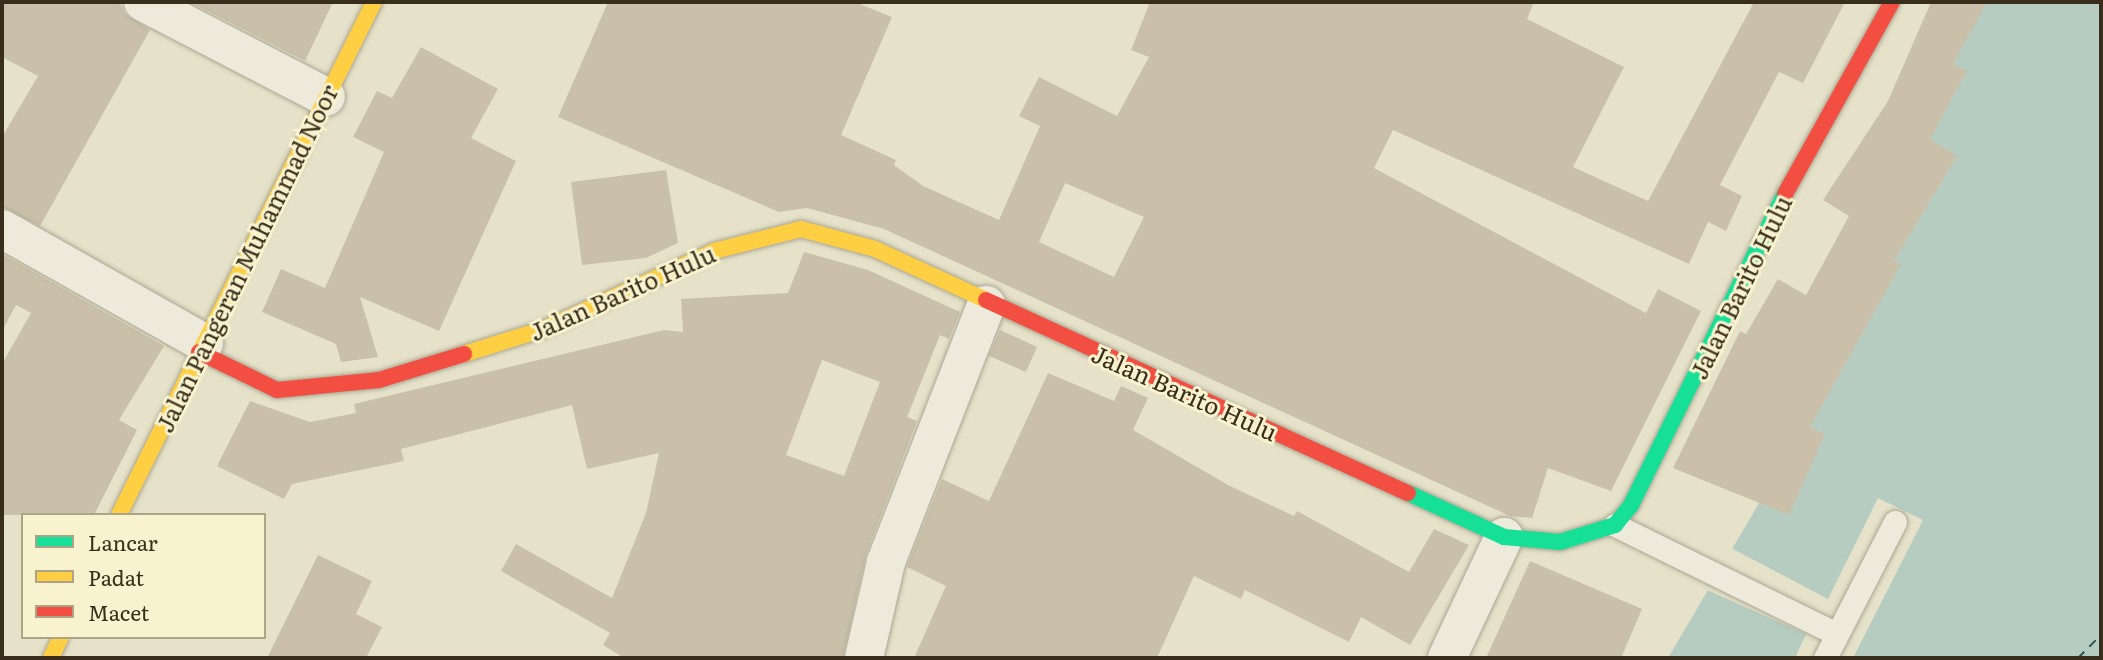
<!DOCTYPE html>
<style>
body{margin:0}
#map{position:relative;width:2103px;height:660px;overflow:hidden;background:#e6e2c9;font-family:Literata,serif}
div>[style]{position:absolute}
.water>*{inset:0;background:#b6ccc1}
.pier>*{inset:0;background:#e6e2c9}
.ferry>*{height:2px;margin-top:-1px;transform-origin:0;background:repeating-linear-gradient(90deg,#29565b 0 9px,transparent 0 16px)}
.building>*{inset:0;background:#cac0aa}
.roads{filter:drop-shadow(0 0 2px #aaa693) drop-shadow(0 0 2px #aaa693)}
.lane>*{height:23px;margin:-11.5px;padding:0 11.5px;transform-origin:11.5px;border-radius:11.5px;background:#edeadc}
.street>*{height:38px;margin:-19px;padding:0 19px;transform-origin:19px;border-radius:19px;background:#edeadc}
.fast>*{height:16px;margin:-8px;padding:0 8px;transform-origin:8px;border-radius:8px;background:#16e098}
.slow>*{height:16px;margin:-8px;padding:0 8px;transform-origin:8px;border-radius:8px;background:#ffcf43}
.jam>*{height:16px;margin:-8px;padding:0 8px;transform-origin:8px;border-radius:8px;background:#f24e42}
span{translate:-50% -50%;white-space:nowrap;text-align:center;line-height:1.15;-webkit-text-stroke:6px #f8f2ce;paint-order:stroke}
.street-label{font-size:24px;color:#392e1b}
.frame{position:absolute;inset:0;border:4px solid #392e1b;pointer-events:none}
.legend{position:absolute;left:21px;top:513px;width:245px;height:126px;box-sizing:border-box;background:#f8f2ce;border:2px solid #aca486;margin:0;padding:9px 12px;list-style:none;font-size:21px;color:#392e1b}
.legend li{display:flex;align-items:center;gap:14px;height:35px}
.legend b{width:35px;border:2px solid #aca486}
</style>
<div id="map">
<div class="water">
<i style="clip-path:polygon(1979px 2px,2101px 2px,2101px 658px,1668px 658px,1795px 442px)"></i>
</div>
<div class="pier">
<i style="clip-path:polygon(1878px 498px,1923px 520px,1853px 658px,1795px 658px,1806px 634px,1707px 590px,1731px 548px,1828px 599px)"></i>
</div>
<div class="ferry">
<i style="left:2078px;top:658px;width:33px;rotate:-45deg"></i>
</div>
<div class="building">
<i style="clip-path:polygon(2px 2px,119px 2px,125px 14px,150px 30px,40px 226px,2px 207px,2px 137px,38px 76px,2px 57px)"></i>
<i style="clip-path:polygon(190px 2px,333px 2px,305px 61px)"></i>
<i style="clip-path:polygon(evenodd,608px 2px,855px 2px,892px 17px,841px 135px,896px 160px,894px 165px,923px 186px,999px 220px,1040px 126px,1019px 116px,1039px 77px,1117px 116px,1149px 57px,1131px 50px,1150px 2px,1534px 2px,1527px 19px,1624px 67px,1573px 167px,1648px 201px,1754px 2px,1845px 2px,1803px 83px,1779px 72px,1720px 185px,1742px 196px,1726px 231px,1708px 222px,1689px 264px,1393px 130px,1374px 168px,1646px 313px,1658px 289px,1701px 311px,1611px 491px,1548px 468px,1532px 518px,1510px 516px,884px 229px,807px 208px,779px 212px,558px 117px,608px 2px,1065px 183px,1144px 217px,1114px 277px,1039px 242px,1065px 183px)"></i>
<i style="clip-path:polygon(1931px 2px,1987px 2px,1953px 64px,1967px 71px,1930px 139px,1957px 156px,1894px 261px,1901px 264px,1810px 427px,1825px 434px,1789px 515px,1673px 468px,1740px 331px,1746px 334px,1778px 279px,1806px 295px,1849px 216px,1823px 200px,1888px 101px)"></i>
<i style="clip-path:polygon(421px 47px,498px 89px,471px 138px,516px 161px,439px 331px,360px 297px,378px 357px,341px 362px,336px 344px,262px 312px,281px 269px,325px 288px,384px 152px,353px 137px,377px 91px,392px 98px)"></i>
<i style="clip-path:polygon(666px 170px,678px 243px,646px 258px,582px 265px,571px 182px)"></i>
<i style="clip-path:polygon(evenodd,804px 252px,868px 270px,960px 312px,949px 339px,940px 335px,907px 417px,917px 421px,866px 554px,843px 658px,624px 658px,603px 645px,610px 633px,501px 571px,516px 544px,612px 598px,646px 513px,659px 453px,587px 469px,572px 405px,401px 449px,404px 461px,292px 484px,284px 499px,217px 466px,250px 401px,310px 422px,356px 413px,354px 404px,664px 330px,683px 332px,681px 299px,788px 293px,804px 252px,822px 360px,880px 382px,844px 476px,786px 455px,822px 360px)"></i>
<i style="clip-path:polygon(2px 254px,164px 346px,119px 420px,137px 430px,94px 515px,2px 515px,2px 364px,31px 313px,16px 305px,2px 331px)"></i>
<i style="clip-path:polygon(1000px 330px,1037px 347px,1026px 372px,989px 356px)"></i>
<i style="clip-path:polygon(1048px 373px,1114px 401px,1121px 386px,1148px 398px,1133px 430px,1230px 486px,1294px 516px,1297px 511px,1409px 572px,1434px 529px,1469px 545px,1410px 645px,1361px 617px,1349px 642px,1245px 590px,1241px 599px,1194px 576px,1157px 658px,914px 658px,946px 586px,907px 567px,942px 479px,989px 501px)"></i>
<i style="clip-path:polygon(318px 555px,372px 581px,356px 614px,382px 627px,366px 658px,267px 658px)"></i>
<i style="clip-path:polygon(1530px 561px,1642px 609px,1621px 658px,1486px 658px)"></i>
</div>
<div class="roads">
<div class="lane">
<i style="left:1615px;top:525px;width:247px;rotate:26.2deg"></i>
<i style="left:1825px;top:658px;width:153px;rotate:-62.8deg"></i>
</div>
<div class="street">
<i style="left:143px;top:2px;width:206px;rotate:27.4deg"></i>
<i style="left:2px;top:229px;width:232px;rotate:29.4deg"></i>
<i style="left:864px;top:658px;width:98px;rotate:-77.1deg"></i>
<i style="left:886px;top:562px;width:276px;rotate:-68.7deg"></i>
<i style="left:1447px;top:658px;width:134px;rotate:-64.8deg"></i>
</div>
<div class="fast">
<i style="left:1408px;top:493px;width:106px;rotate:24.6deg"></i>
<i style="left:1504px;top:537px;width:56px;rotate:5.1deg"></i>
<i style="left:1560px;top:542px;width:58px;rotate:-17.2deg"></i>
<i style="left:1615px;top:525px;width:26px;rotate:-51deg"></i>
<i style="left:1631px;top:505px;width:347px;rotate:-63.7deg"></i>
</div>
<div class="slow">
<i style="left:464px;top:354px;width:84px;rotate:-17.4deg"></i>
<i style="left:544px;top:329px;width:187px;rotate:-24.6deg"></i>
<i style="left:714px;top:251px;width:90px;rotate:-14.2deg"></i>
<i style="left:801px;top:229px;width:77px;rotate:15.1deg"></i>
<i style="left:875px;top:249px;width:122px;rotate:24.7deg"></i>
<i style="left:119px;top:515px;width:573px;rotate:-63.57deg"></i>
<i style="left:51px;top:658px;width:23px;rotate:-65deg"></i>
</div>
<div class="jam">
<i style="left:1785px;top:194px;width:220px;rotate:-60.9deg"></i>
<i style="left:986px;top:300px;width:464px;rotate:24.6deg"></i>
<i style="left:199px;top:352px;width:87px;rotate:26deg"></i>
<i style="left:277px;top:390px;width:102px;rotate:-5.6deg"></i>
<i style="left:379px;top:380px;width:89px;rotate:-17deg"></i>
</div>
</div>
<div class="street-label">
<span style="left:246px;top:258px;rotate:-64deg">Jalan Pangeran Muhammad Noor</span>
<span style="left:1740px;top:287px;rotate:-64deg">Jalan Barito Hulu</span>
<span style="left:622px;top:292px;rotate:-24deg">Jalan Barito Hulu</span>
<span style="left:1185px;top:392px;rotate:24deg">Jalan Barito Hulu</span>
</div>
<div class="frame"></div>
<ul class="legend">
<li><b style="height:9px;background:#16e098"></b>Lancar</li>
<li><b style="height:9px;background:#ffcf43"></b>Padat</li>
<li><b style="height:9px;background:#f24e42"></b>Macet</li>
</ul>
</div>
